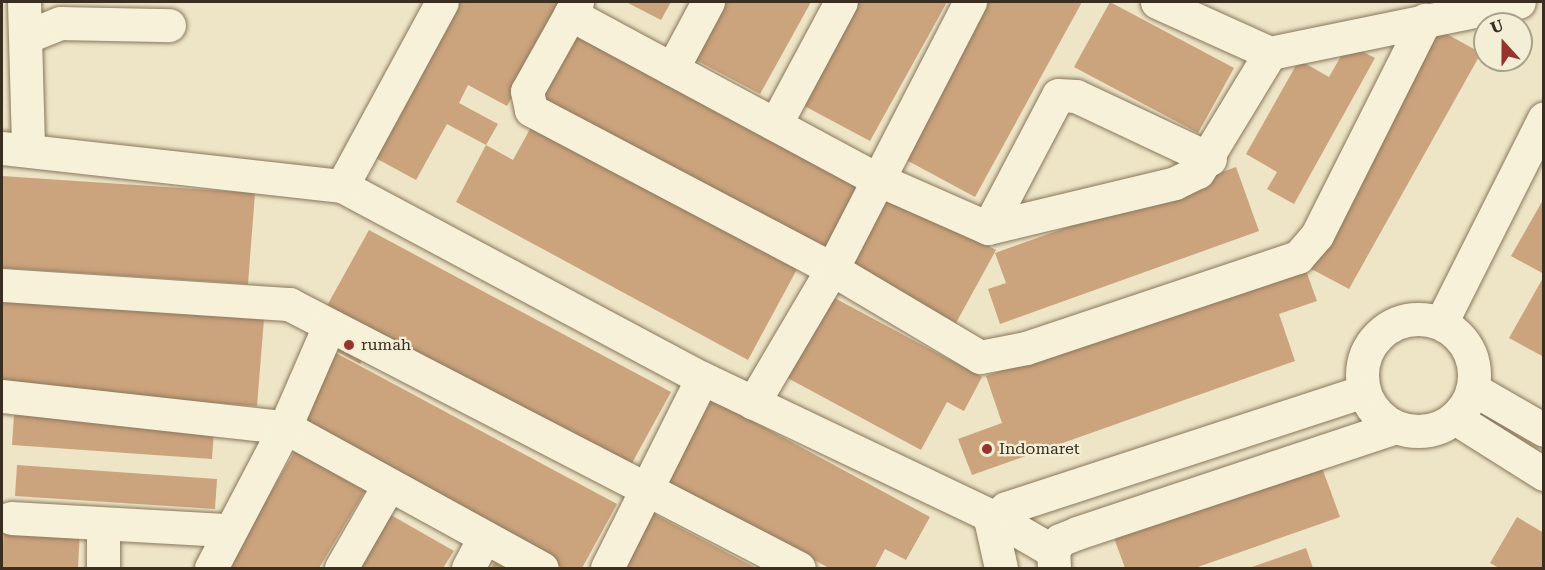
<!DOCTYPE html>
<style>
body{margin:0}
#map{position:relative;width:1545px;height:570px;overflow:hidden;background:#eee5c7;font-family:"Roboto Serif",serif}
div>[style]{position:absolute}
.building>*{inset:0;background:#cba37d}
.roads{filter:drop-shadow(0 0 2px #89775c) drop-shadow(0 0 2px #89775c)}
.minor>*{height:33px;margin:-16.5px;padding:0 16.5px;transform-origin:16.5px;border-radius:16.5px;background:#f8f1da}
.minor>.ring{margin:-16.5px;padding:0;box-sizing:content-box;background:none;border:33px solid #f8f1da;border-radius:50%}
.dots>*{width:16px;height:16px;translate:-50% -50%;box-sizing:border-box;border:3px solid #f5eed6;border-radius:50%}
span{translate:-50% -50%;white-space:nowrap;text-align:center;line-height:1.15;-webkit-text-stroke:4.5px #f5eed6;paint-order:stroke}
.poi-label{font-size:16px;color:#3a2e20}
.left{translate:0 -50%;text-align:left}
.frame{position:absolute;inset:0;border:3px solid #3a2e20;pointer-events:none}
.north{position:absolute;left:1473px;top:12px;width:60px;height:60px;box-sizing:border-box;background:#f5eed6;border:2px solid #aaa18d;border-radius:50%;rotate:339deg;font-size:16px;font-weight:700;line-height:24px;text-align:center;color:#3a2e20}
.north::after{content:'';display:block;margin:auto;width:21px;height:27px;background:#97332d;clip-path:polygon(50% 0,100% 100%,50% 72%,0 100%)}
</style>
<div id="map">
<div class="building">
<i style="clip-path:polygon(454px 2px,565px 2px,507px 106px,468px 85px,459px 103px,498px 124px,486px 145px,447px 124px,416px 180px,370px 155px)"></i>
<i style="clip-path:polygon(626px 2px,671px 2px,661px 20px)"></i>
<i style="clip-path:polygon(722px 2px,811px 2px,760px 94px,692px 58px)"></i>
<i style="clip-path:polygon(850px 2px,947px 2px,870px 141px,795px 101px)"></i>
<i style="clip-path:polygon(981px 2px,1082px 2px,975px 197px,897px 155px)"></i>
<i style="clip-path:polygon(1110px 2px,1234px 68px,1198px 133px,1074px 67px)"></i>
<i style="clip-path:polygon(571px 25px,862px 182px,823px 252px,532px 95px)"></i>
<i style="clip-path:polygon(1436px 28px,1481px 53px,1349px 289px,1304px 265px)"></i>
<i style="clip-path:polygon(1348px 44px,1375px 58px,1294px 204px,1267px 189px,1277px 172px,1246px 154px,1299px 60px,1329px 77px)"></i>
<i style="clip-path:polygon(536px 118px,802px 260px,748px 360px,456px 202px,486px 145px,513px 160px)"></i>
<i style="clip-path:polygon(1236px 167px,1259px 231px,1000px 324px,988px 289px,1006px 283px,995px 253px)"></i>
<i style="clip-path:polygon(2px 176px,255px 193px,248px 284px,2px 268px)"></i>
<i style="clip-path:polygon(885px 190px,996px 250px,956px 323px,845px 263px)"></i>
<i style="clip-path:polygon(1544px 198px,1544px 274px,1511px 256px)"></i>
<i style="clip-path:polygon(369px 230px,671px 392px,626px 474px,324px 311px)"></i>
<i style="clip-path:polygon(1304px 265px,1317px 301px,1279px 314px,1295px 361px,972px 475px,958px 439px,1002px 423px,986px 376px)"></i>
<i style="clip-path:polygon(1544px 276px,1544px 357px,1509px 338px)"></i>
<i style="clip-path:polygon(829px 295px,982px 377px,964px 411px,947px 402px,921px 450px,784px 376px)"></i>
<i style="clip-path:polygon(2px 299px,264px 319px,257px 406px,2px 388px)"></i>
<i style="clip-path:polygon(345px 339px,368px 352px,360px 364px,338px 352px)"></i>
<i style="clip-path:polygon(336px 353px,617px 504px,582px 568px,563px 568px,297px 425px)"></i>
<i style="clip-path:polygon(712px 399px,930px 517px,906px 560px,885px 549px,875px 568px,829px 568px,667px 481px)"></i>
<i style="clip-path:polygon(14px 415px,214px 429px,212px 459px,12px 445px)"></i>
<i style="clip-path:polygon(295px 451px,365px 491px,319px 568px,226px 568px)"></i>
<i style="clip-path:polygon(17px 465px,217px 479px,215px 509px,15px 496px)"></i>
<i style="clip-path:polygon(1321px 465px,1340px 517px,1195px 568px,1125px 568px,1114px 538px)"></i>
<i style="clip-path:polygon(654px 514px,756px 568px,624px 568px)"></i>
<i style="clip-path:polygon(391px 515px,454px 551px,443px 568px,360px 568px)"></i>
<i style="clip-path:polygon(1517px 517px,1544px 533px,1544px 568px,1499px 568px,1490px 563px)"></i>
<i style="clip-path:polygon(4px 525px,80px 530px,78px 568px,2px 568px)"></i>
<i style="clip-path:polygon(1306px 548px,1313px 568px,1249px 568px)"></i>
<i style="clip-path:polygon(496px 560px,510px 568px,491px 568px)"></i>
</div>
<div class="roads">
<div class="minor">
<i style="left:24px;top:2px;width:147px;rotate:88.4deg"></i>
<i style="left:577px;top:2px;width:102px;rotate:119.3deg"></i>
<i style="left:527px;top:91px;width:19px;rotate:78deg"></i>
<i style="left:531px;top:110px;width:340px;rotate:27.8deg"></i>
<i style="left:832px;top:269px;width:172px;rotate:30.7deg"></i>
<i style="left:980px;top:357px;width:47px;rotate:-11.1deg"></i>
<i style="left:1026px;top:348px;width:287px;rotate:-18.5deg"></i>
<i style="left:1298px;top:257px;width:29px;rotate:-49deg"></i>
<i style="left:1317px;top:235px;width:241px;rotate:-63.3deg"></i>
<i style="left:1157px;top:2px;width:124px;rotate:24.3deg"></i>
<i style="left:1270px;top:53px;width:254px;rotate:-11.6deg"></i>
<i style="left:570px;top:14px;width:349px;rotate:28.3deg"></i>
<i style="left:877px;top:179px;width:121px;rotate:23.8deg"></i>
<i style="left:988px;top:228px;width:192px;rotate:-13.5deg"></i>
<i style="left:1175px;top:183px;width:25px;rotate:-26deg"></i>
<i style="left:1198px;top:172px;width:139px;rotate:-58.8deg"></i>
<i style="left:28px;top:36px;width:35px;rotate:-22deg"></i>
<i style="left:61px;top:23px;width:108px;rotate:1.1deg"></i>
<i style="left:672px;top:69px;width:76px;rotate:-61.8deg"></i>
<i style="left:776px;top:123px;width:137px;rotate:-61.8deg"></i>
<i style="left:2px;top:148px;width:342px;rotate:6.4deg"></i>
<i style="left:342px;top:186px;width:408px;rotate:28.1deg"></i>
<i style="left:702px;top:378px;width:323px;rotate:25.5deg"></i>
<i style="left:994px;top:517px;width:68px;rotate:30deg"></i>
<i style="left:342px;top:186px;width:209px;rotate:-61.5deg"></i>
<i style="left:988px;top:228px;width:150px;rotate:-62.2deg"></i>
<i style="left:1058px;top:95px;width:18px;rotate:3deg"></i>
<i style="left:1076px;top:96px;width:148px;rotate:25.2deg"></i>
<i style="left:2px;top:285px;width:288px;rotate:3.8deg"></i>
<i style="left:289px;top:304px;width:574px;rotate:27.37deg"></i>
<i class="ring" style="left:1362px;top:319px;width:79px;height:79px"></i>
<i style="left:1441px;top:323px;width:229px;rotate:-63.3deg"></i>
<i style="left:1473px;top:389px;width:82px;rotate:30deg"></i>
<i style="left:2px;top:396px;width:285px;rotate:6.3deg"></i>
<i style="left:285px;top:427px;width:293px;rotate:28.8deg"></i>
<i style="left:753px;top:403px;width:156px;rotate:-59.5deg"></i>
<i style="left:832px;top:269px;width:301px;rotate:-62.7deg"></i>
<i style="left:1455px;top:418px;width:105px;rotate:32.2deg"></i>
<i style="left:11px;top:518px;width:218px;rotate:3.2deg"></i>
<i style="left:103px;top:524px;width:44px;rotate:90deg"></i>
<i style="left:211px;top:568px;width:159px;rotate:-62.3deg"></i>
<i style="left:285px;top:427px;width:110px;rotate:-66.5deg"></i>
<i style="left:341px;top:568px;width:92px;rotate:-60.1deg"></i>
<i style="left:468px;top:568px;width:32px;rotate:-62deg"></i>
<i style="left:607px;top:568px;width:212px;rotate:-63.4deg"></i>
<i style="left:1001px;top:568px;width:46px;rotate:-102.5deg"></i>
<i style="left:991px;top:523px;width:21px;rotate:-45deg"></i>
<i style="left:1006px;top:508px;width:376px;rotate:-18.1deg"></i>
<i style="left:1054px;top:568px;width:17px;rotate:-93deg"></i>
<i style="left:1053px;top:551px;width:13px;rotate:-58deg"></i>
<i style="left:1060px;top:540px;width:18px;rotate:-22deg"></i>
<i style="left:1077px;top:533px;width:335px;rotate:-18.4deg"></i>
</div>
</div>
<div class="dots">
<i style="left:349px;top:345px;background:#97332d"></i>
<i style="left:987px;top:449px;background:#97332d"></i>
</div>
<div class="poi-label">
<span class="left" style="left:361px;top:345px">rumah</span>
<span class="left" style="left:999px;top:449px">Indomaret</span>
</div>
<div class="frame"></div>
<div class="north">U</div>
</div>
